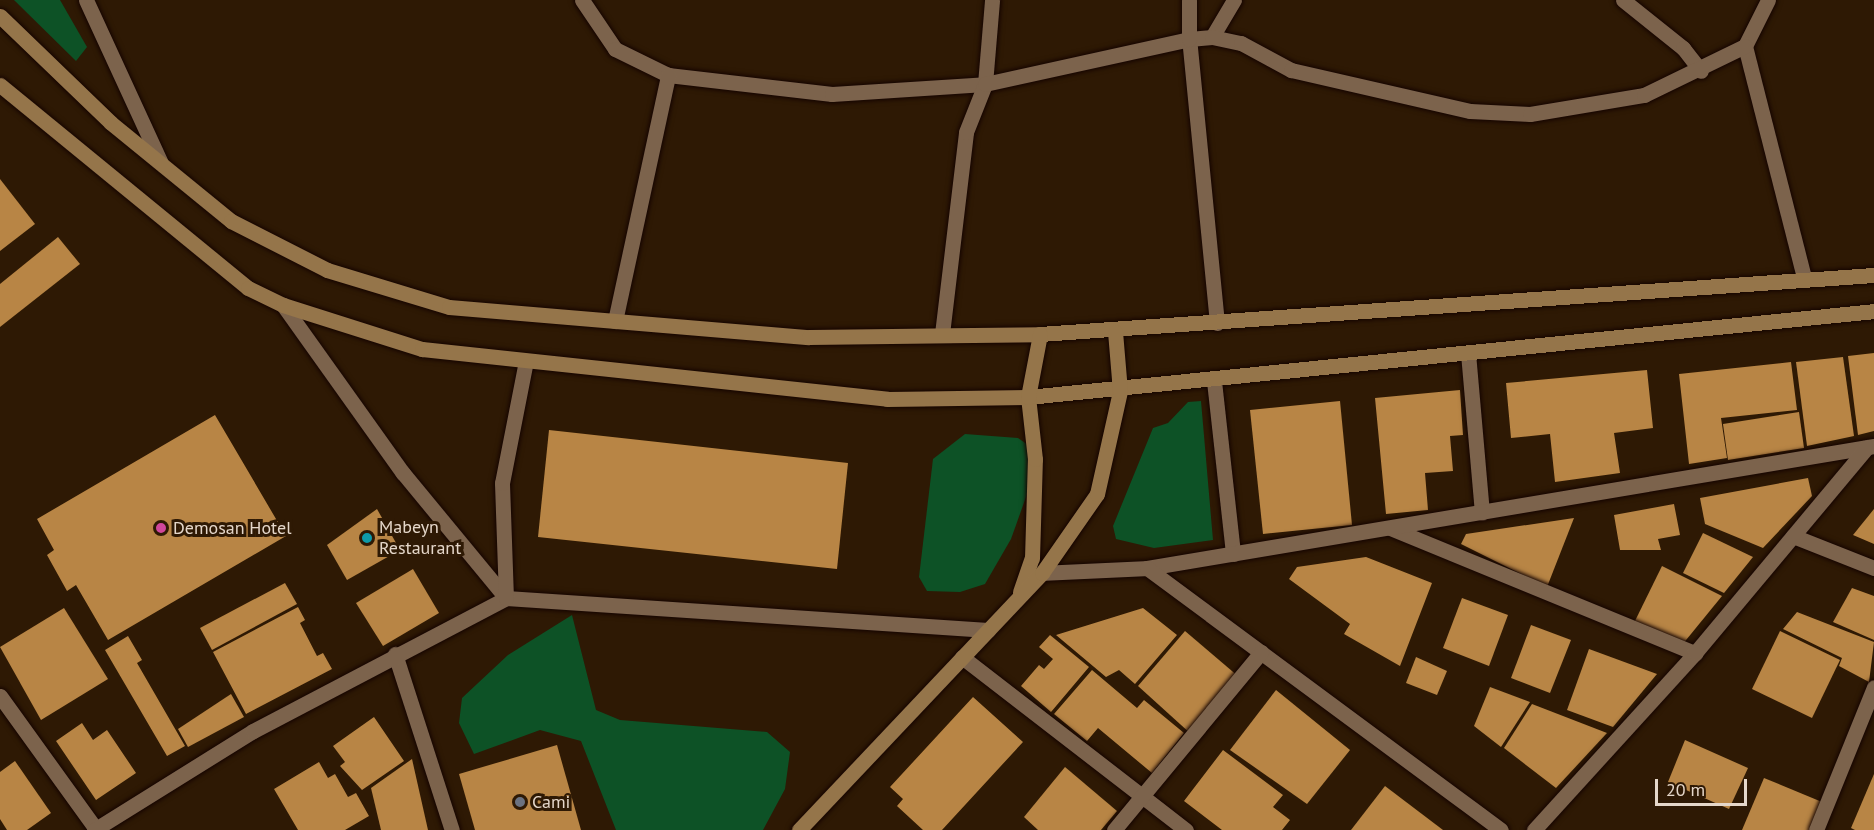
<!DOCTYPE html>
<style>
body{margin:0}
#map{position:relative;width:1874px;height:830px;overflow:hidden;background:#2e1904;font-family:"PT Sans",sans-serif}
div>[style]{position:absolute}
.green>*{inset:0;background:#0d5226}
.building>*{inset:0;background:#b88545}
.roads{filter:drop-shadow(0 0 2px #150400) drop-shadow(0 0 2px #150400)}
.lane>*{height:15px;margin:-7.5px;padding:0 7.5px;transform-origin:7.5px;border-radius:7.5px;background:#7c634c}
.street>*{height:15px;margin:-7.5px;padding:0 7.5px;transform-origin:7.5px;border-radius:7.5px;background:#7c634c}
.secondary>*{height:15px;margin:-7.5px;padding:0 7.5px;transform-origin:7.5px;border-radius:7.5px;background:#95754a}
.dots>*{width:16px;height:16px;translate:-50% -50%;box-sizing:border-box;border:3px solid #2e1904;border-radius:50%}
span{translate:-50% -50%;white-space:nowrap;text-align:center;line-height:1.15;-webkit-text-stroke:6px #2e1904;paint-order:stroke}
.poi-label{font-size:18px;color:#e5d7ca}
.left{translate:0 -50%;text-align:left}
.scale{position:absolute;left:1655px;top:779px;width:92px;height:27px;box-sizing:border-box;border:3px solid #e5d7ca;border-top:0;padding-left:8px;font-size:18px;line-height:21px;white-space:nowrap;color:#e5d7ca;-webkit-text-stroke:4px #2e1904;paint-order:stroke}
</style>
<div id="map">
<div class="green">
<i style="clip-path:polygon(14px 0,60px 0,87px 47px,76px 61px)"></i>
<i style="clip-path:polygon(1201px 401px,1213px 540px,1154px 548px,1116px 539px,1113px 526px,1153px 428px,1168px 423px,1188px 402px)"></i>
<i style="clip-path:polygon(965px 434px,1018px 438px,1031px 447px,1031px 483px,1011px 539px,985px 584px,960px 592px,927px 591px,919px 577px,933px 459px)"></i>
<i style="clip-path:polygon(572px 615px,596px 710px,620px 720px,767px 732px,790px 752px,785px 789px,763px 830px,616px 830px,581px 741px,540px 730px,474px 754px,459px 723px,462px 698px,508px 655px)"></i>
</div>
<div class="building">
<i style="clip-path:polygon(0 179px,35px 224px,0 251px)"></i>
<i style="clip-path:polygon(58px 237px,80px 264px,0 327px,0 284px)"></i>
<i style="clip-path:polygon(1874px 353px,1874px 431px,1858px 435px,1848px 356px)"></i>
<i style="clip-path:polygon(1843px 357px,1854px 436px,1807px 446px,1796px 362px)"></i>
<i style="clip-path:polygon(1791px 362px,1797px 410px,1721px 418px,1727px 458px,1689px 464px,1679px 374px)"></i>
<i style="clip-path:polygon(1647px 370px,1653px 428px,1614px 433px,1620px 473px,1555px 482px,1550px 434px,1511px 438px,1506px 383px)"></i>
<i style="clip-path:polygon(1460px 390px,1463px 435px,1450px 436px,1453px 471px,1425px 473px,1428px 510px,1386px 514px,1375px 398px)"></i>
<i style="clip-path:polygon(1340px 401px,1352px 525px,1263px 534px,1250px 410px)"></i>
<i style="clip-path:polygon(1799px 412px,1804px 448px,1728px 460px,1723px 424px)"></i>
<i style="clip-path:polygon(215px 415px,286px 536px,108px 640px,76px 585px,67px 591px,47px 555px,54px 550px,37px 519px)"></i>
<i style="clip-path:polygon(549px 430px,848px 463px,837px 569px,538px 537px)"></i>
<i style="clip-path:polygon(1808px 478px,1812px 496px,1763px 548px,1705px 524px,1700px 498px)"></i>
<i style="clip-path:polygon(1674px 504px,1680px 535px,1658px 539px,1661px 550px,1620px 550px,1614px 515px)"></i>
<i style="clip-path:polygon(377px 509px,400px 550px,347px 580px,327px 545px)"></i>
<i style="clip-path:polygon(1874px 509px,1874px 544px,1853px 535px)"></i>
<i style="clip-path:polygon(1574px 518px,1547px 587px,1461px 544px,1466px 534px)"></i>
<i style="clip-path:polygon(1703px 533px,1753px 557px,1724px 593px,1683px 573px)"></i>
<i style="clip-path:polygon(1366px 557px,1432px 583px,1400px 666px,1344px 634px,1350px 624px,1289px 579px,1297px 567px)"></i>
<i style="clip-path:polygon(1662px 566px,1722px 596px,1682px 645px,1633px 625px)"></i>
<i style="clip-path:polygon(413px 569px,439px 613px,383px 646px,356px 603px)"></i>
<i style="clip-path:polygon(285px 583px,297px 604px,212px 650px,200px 628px)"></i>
<i style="clip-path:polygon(1852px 588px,1874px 596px,1874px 640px,1833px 622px)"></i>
<i style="clip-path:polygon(1462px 598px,1508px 615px,1489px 666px,1443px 648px)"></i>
<i style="clip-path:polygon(298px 607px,305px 620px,300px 623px,317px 656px,323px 653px,332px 669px,246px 714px,213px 652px)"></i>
<i style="clip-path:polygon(64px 608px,108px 679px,41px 720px,0 647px)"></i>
<i style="clip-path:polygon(1143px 608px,1177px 635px,1135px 684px,1119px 670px,1106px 677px,1056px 635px)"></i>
<i style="clip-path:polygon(1797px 612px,1874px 642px,1869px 682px,1839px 666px,1842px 658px,1783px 629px)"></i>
<i style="clip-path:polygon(1531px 625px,1571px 640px,1550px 693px,1511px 678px)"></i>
<i style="clip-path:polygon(1185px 631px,1239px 677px,1191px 734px,1138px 686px)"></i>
<i style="clip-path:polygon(1780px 631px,1840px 660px,1812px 718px,1752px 689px)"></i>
<i style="clip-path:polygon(1050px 635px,1089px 667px,1051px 712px,1021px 686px,1039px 665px,1044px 669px,1053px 659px,1039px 647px)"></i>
<i style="clip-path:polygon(128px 636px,142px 660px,137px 663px,185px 746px,167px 756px,105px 650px)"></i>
<i style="clip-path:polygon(1589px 649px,1657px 674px,1613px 727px,1567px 710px)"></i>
<i style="clip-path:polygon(1416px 657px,1447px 671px,1437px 695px,1406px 683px)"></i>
<i style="clip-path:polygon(1092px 670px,1137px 708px,1144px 700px,1184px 733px,1152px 773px,1098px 728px,1087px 741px,1054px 714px)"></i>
<i style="clip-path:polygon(1490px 687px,1530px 702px,1501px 747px,1474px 726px)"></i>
<i style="clip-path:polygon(1276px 690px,1350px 750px,1307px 804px,1230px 750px)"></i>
<i style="clip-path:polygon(231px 694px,244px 717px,188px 747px,178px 729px)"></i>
<i style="clip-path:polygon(973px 697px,1023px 742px,942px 830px,923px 830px,897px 806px,903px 799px,890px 787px)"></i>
<i style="clip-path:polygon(1532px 704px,1607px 733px,1556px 788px,1504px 748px)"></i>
<i style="clip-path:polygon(374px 717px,404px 761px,362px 790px,340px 766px,345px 762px,333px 746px)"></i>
<i style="clip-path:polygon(82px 723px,93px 740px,107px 730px,136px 773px,96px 800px,56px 741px)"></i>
<i style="clip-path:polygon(1685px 740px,1748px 768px,1729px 809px,1668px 782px)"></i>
<i style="clip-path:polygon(557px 745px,581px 830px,475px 830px,459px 774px)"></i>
<i style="clip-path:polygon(1223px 750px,1283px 795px,1273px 807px,1290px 820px,1282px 830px,1222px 830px,1184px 801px)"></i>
<i style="clip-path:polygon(412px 759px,428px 830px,381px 830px,371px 788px)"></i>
<i style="clip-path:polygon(15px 761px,51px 813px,27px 830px,7px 830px,0 819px,0 772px)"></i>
<i style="clip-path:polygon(319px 762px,328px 778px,335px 774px,348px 797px,356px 793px,369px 816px,345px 830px,298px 830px,274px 789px)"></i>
<i style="clip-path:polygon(1065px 767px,1117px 811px,1101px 830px,1038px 830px,1024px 817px)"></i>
<i style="clip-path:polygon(1874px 774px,1874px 830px,1855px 830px,1851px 828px)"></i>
<i style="clip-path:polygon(1764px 778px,1822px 802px,1810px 830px,1742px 830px)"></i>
<i style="clip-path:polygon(1385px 786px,1443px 830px,1351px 830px)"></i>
</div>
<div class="roads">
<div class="lane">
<i style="left:1623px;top:0;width:77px;rotate:38.7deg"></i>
<i style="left:1683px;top:48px;width:29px;rotate:52deg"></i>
<i style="left:1468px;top:353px;width:160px;rotate:85deg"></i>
<i style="left:1214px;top:381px;width:174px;rotate:83.7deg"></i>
</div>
<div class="street">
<i style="left:86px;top:0;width:179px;rotate:65.3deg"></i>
<i style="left:582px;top:0;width:59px;rotate:56deg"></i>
<i style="left:615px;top:49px;width:59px;rotate:26.1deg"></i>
<i style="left:668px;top:75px;width:165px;rotate:6.6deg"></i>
<i style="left:832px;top:94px;width:153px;rotate:-3.7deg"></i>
<i style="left:985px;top:84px;width:84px;rotate:-85.2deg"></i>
<i style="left:1768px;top:0;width:51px;rotate:116.6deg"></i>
<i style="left:1745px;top:46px;width:238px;rotate:75.7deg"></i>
<i style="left:1212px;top:37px;width:43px;rotate:-59.3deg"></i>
<i style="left:283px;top:305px;width:206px;rotate:54.5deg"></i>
<i style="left:403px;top:473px;width:162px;rotate:50.5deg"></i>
<i style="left:506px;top:598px;width:483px;rotate:3.8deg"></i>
<i style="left:615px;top:321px;width:252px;rotate:-77.8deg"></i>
<i style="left:1217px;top:323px;width:285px;rotate:-95.6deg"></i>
<i style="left:1189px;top:39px;width:23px;rotate:-5deg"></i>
<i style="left:1212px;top:37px;width:30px;rotate:12deg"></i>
<i style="left:1241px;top:43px;width:57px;rotate:28.4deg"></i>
<i style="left:1291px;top:70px;width:184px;rotate:12.9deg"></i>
<i style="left:1470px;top:111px;width:60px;rotate:2.9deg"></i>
<i style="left:1530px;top:114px;width:116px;rotate:-9.5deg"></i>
<i style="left:1644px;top:95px;width:112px;rotate:-25.9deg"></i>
<i style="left:942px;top:334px;width:203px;rotate:-83.2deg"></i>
<i style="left:966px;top:132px;width:52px;rotate:-68.4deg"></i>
<i style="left:985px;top:84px;width:209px;rotate:-12.4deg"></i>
<i style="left:1189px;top:39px;width:39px;rotate:-90deg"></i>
<i style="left:1390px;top:528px;width:330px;rotate:22.3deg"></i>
<i style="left:1793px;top:536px;width:87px;rotate:21.6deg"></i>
<i style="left:1147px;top:568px;width:737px;rotate:-9.53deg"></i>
<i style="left:1042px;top:573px;width:105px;rotate:-2.7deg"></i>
<i style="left:1147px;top:568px;width:440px;rotate:36.5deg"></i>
<i style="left:395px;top:654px;width:185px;rotate:72.1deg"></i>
<i style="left:962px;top:657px;width:283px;rotate:37.7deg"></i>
<i style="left:0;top:696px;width:164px;rotate:54.2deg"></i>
<i style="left:94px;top:830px;width:187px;rotate:-31.9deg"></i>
<i style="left:253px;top:731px;width:286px;rotate:-27.7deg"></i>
<i style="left:506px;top:598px;width:115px;rotate:-92deg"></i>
<i style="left:502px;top:483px;width:124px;rotate:-78.9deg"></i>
<i style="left:1114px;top:830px;width:231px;rotate:-50.4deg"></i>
<i style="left:1534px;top:830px;width:239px;rotate:-47.7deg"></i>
<i style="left:1695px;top:653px;width:268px;rotate:-50.1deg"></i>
<i style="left:1816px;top:830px;width:154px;rotate:-67.9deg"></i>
</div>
<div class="secondary">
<i style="left:0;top:16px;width:154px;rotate:43.9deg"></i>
<i style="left:111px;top:123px;width:155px;rotate:39.2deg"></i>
<i style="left:231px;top:221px;width:108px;rotate:27deg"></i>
<i style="left:327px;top:270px;width:127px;rotate:16.9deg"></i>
<i style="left:449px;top:307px;width:361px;rotate:4.8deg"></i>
<i style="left:809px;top:337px;width:231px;rotate:-0.7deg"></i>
<i style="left:1040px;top:334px;width:836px;rotate:-4.05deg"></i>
<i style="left:0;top:85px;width:320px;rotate:39.3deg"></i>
<i style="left:248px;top:288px;width:39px;rotate:26deg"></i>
<i style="left:283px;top:305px;width:146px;rotate:17.6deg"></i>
<i style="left:422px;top:349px;width:468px;rotate:6.1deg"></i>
<i style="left:887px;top:399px;width:141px;rotate:-0.8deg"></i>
<i style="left:1028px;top:397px;width:850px;rotate:-5.8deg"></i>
<i style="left:1020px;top:592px;width:36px;rotate:-71deg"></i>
<i style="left:1032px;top:558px;width:99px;rotate:-88.3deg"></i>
<i style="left:1035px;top:459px;width:62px;rotate:-96.4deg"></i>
<i style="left:1028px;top:397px;width:64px;rotate:-79.2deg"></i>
<i style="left:799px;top:830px;width:354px;rotate:-46.6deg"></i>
<i style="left:1042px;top:573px;width:96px;rotate:-55.2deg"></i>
<i style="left:1097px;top:494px;width:106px;rotate:-77.4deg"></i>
<i style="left:1120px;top:391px;width:59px;rotate:-94.8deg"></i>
</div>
</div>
<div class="dots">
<i style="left:161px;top:528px;background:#d1479c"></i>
<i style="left:367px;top:538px;background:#0f9aa8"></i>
<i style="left:520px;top:802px;background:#6b7280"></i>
</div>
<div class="poi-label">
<span class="left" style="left:173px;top:528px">Demosan Hotel</span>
<span class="left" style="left:379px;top:538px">Mabeyn<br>Restaurant</span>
<span class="left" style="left:532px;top:802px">Cami</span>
</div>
<div class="scale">20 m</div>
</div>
